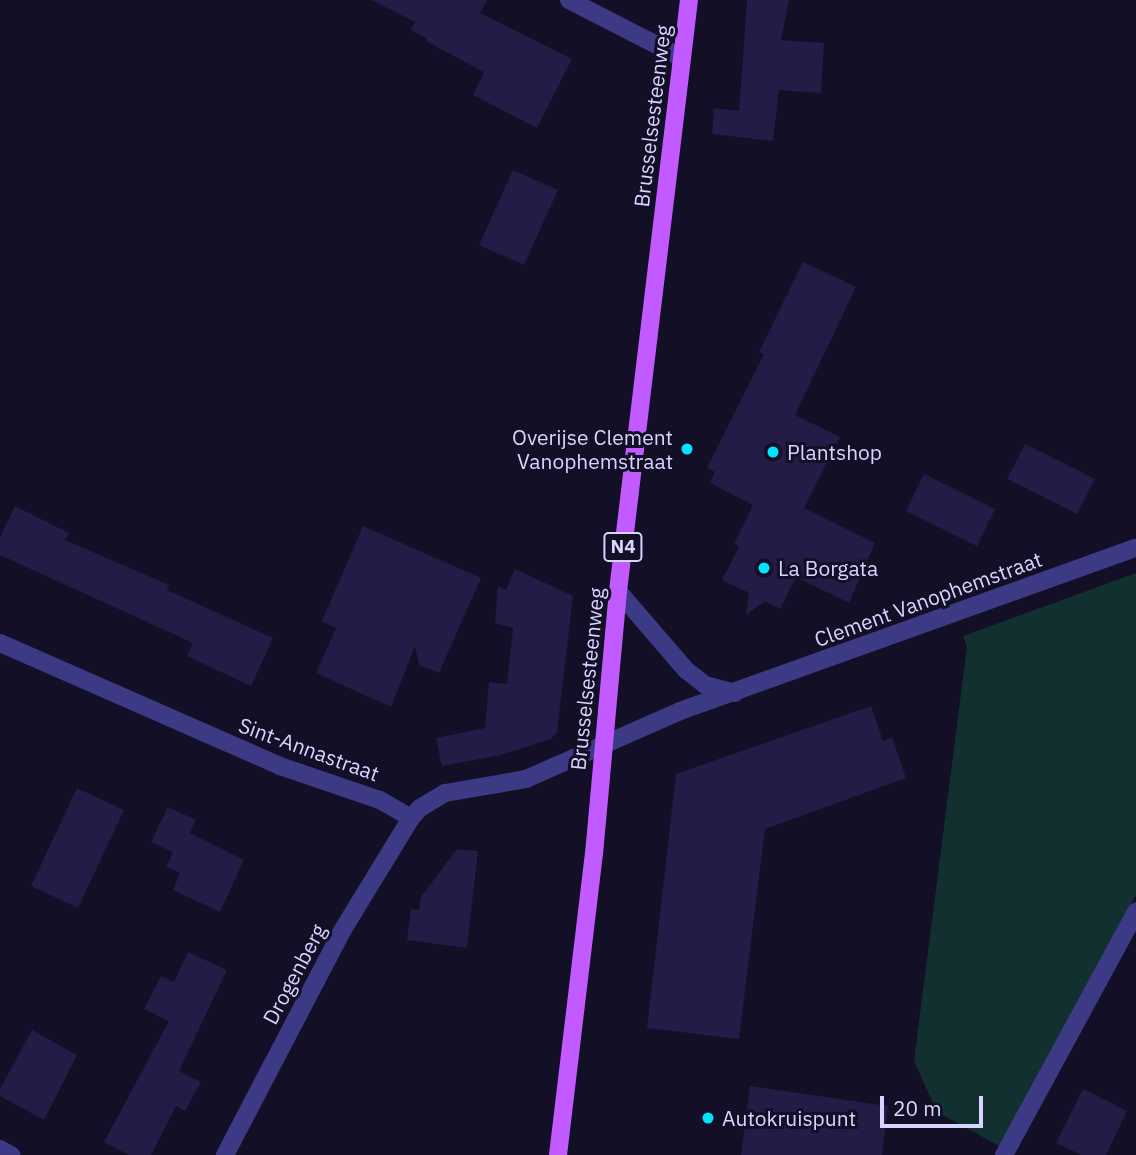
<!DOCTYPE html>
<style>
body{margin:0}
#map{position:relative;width:1136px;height:1155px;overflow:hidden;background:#130f26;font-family:"IBM Plex Sans",sans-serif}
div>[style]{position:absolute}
.green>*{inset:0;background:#12302f}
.building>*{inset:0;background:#241b47}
.minor>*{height:18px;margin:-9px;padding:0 9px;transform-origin:9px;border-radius:9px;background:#3d3a85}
.major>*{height:18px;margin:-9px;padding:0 9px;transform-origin:9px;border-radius:9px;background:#c25bff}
.dots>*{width:19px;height:19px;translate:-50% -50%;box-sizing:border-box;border:4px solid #130f26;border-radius:50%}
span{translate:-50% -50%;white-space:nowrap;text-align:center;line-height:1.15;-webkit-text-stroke:6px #130f26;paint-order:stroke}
.shield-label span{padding:2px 5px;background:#130f26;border:2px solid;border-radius:5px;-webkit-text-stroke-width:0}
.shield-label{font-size:19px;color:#d9d4ff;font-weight:700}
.street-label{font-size:21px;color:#d9d4ff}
.poi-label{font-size:21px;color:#d9d4ff}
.right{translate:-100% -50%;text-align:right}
.left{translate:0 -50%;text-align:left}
.scale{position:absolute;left:880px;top:1096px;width:103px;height:32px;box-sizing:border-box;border:4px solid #d9d4ff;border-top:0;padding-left:9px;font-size:21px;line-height:24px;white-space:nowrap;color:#d9d4ff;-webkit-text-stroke:5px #130f26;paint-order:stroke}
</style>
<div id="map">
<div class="green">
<i style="clip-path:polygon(1136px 573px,1136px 895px,1001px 1147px,937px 1112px,914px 1061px,967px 647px,963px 636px)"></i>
</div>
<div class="building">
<i style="clip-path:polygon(371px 0,487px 0,480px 13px,572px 59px,537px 128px,473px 95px,484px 72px,426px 41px,427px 38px,411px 30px,415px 22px)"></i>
<i style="clip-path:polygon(747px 0,789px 0,781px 40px,824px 43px,821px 93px,779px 90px,773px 141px,712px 134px,714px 108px,739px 111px)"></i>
<i style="clip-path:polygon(513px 170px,558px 190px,524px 265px,479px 245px)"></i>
<i style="clip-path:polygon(803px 262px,856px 287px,795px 415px,840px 437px,804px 508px,875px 543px,849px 603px,796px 577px,780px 609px,765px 601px,746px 615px,749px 593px,722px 580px,739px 547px,734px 544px,753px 505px,710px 483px,715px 472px,707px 468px,764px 354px,759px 352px)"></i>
<i style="clip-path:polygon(1025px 444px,1095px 479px,1077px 514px,1007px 479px)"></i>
<i style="clip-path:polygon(924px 474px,995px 509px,977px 546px,906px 511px)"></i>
<i style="clip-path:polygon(15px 506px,69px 533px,65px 540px,169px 585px,167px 590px,273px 638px,251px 686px,187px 656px,193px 643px,0 555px,0 537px)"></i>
<i style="clip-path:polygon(363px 526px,481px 578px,439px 673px,419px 665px,415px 646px,391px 707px,316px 673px,336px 628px,322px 621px)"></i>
<i style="clip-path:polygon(515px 569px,573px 596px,557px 732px,551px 739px,501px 755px,442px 766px,436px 738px,485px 728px,489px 682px,507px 684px,513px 628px,495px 623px,498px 586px,506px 590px)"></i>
<i style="clip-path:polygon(871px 706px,883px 741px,892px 737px,906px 778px,765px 829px,739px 1039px,647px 1028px,676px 774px)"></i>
<i style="clip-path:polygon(77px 788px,124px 810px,78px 908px,31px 886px)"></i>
<i style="clip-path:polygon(168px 807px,196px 820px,190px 833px,244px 860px,220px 912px,173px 890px,180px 873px,166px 867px,173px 852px,151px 842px)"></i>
<i style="clip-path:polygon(457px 849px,478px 851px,467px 948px,407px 940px,411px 909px,419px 910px,421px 897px)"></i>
<i style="clip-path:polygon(188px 952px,227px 970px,179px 1071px,201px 1082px,185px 1111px,176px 1106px,151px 1155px,129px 1155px,104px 1142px,169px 1021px,144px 1009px,161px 976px,174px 982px)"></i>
<i style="clip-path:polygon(32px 1030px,77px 1055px,44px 1120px,0 1096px,0 1089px)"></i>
<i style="clip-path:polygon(750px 1086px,888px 1106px,882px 1155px,741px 1155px)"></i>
<i style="clip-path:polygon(1083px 1089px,1127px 1111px,1106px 1155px,1081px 1155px,1056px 1143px)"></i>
</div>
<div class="minor">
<i style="left:569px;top:0;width:127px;rotate:27.2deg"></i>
<i style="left:618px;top:591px;width:104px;rotate:49.3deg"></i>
<i style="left:686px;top:670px;width:24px;rotate:38deg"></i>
<i style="left:705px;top:685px;width:31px;rotate:15deg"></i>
<i style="left:0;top:643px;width:306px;rotate:23.7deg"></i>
<i style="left:280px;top:766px;width:106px;rotate:18.8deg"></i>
<i style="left:380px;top:800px;width:36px;rotate:30deg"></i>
<i style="left:411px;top:818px;width:13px;rotate:-48deg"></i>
<i style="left:420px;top:808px;width:29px;rotate:-31deg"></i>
<i style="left:445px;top:793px;width:82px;rotate:-9.8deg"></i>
<i style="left:526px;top:779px;width:168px;rotate:-23.8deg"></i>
<i style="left:680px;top:711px;width:484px;rotate:-19.7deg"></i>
<i style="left:0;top:1149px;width:13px;rotate:29deg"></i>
<i style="left:225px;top:1155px;width:253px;rotate:-62.4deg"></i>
<i style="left:342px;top:931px;width:132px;rotate:-58.6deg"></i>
<i style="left:1004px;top:1155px;width:277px;rotate:-61.5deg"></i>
</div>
<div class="major">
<i style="left:558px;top:1155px;width:303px;rotate:-83.2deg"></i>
<i style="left:594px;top:854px;width:264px;rotate:-84.8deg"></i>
<i style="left:618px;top:591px;width:595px;rotate:-83.15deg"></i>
</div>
<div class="dots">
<i style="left:687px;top:449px;background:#00e5ff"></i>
<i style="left:773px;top:452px;background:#00e5ff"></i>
<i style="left:764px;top:568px;background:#00e5ff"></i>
<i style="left:708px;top:1118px;background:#00e5ff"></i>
</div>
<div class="shield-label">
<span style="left:623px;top:547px">N4</span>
</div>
<div class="street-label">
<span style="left:652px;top:116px;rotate:-83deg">Brusselsesteenweg</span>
<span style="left:928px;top:599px;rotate:-20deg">Clement Vanophemstraat</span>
<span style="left:587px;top:679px;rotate:-84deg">Brusselsesteenweg</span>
<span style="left:309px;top:749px;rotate:20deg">Sint-Annastraat</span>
<span style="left:294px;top:974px;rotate:-62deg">Drogenberg</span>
</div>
<div class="poi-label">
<span class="right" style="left:673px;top:449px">Overijse Clement<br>Vanophemstraat</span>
<span class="left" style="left:787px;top:452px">Plantshop</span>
<span class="left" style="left:778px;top:568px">La Borgata</span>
<span class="left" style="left:722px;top:1118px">Autokruispunt</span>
</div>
<div class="scale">20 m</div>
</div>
